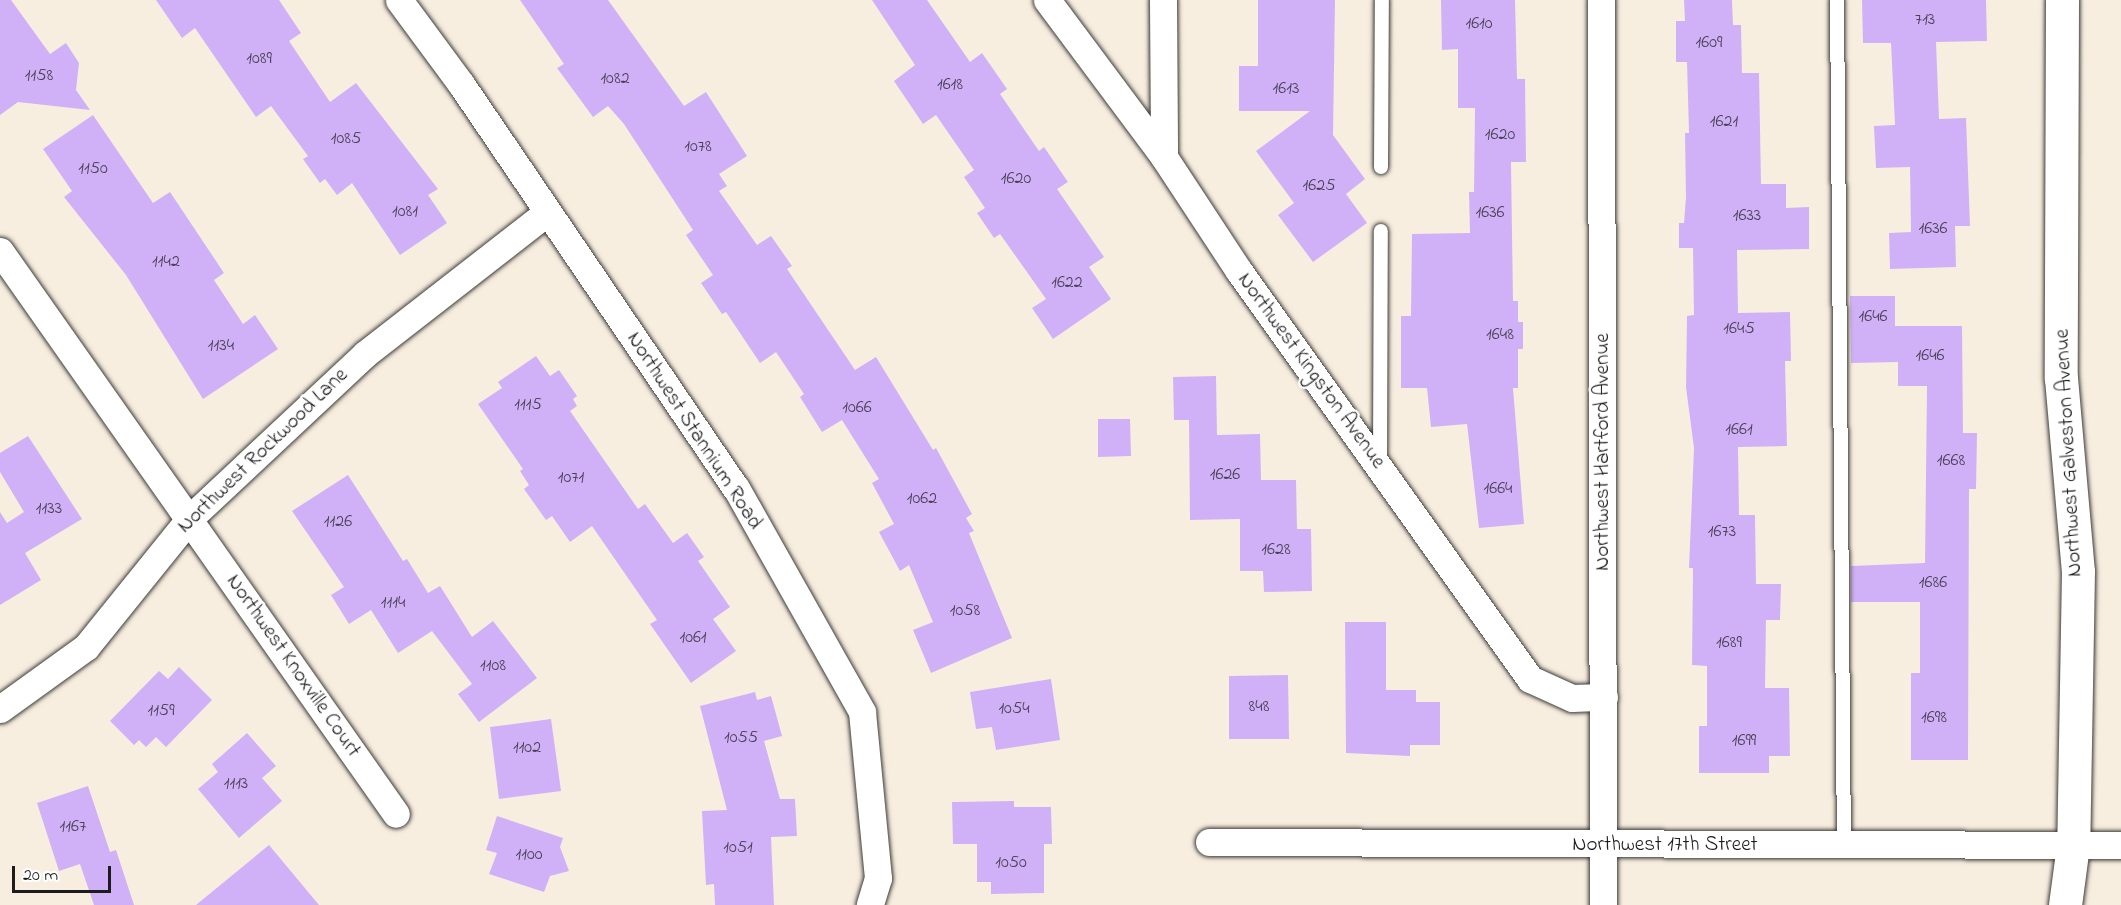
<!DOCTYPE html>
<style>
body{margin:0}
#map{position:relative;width:2121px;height:905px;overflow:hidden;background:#f8eedf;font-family:"Indie Flower",sans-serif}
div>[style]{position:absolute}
.building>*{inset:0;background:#d0b1f8}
.roads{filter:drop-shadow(0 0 2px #3d3c39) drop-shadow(0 0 2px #3d3c39)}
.lane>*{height:14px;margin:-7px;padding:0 7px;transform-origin:7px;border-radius:7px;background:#fff}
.street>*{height:27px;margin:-13.5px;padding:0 13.5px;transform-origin:13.5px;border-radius:13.5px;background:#fff}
.secondary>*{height:33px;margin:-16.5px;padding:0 16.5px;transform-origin:16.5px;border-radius:16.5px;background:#fff}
span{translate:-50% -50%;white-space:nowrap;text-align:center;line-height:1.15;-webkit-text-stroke:5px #fff;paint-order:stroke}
.number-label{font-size:18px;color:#494153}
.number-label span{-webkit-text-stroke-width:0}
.street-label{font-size:21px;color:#1c1c1c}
.scale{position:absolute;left:12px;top:866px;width:99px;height:27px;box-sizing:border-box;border:3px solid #1c1c1c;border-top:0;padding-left:8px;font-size:18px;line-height:21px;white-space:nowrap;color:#1c1c1c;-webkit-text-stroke:4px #fff;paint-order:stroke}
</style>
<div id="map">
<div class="building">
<i style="clip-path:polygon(0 0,11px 0,50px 54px,66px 43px,79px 63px,76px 90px,90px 110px,18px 102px,0 115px)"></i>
<i style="clip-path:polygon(156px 0,279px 0,301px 33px,289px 41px,330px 102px,356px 83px,438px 189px,428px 195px,447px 223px,400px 255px,352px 183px,337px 195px,325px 179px,320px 183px,303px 159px,308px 156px,271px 106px,256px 117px,195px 28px,182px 38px)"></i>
<i style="clip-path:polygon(520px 0,608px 0,684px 106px,706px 92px,747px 156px,719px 174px,727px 186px,719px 191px,757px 245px,771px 236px,792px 266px,787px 269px,855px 370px,876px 357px,933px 450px,936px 448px,972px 514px,966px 518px,974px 531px,969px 533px,1012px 638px,931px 673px,913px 630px,933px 622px,909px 565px,900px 571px,879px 532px,894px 524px,872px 483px,879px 479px,842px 420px,822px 432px,800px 397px,804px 394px,776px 352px,760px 363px,726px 312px,722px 314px,701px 283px,713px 275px,686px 235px,693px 230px,624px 124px,608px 106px,593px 117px,557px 68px,564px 64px)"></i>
<i style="clip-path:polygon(872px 0,927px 0,970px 62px,982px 53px,1007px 89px,1000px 94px,1039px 151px,1044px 147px,1068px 182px,1057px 189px,1104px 257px,1089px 267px,1111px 299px,1053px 339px,1032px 308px,1046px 299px,1000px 234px,994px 238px,977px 213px,985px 208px,964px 177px,974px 170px,936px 115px,923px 124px,894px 81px,915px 65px)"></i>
<i style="clip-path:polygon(1258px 0,1335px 0,1333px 135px,1365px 179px,1346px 194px,1367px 223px,1313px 262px,1278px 215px,1294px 203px,1256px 151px,1310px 111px,1239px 111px,1239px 66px,1258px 66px)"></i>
<i style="clip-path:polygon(1441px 0,1515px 0,1517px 79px,1525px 79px,1526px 162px,1511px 162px,1513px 301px,1518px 301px,1518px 322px,1523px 322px,1523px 349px,1518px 349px,1518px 388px,1513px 388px,1524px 524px,1479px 528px,1467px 424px,1431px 427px,1427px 388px,1401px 388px,1401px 316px,1411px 316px,1412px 234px,1470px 233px,1469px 192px,1474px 192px,1475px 108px,1458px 108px,1458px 49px,1442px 50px)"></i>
<i style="clip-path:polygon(1684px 0,1732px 0,1733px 25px,1741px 25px,1742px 73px,1759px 73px,1761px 184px,1786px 184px,1786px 208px,1809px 207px,1809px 249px,1737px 250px,1738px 313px,1790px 312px,1791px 361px,1785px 361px,1787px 446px,1738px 447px,1739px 515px,1755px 515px,1756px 584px,1781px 584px,1780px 620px,1766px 620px,1765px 688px,1789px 688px,1790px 756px,1769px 756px,1769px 773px,1699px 773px,1699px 726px,1707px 726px,1707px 666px,1692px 665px,1693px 568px,1689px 568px,1694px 448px,1686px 387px,1687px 316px,1694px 315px,1693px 248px,1679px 248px,1679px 223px,1684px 223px,1686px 197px,1685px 133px,1689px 133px,1687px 62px,1676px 62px,1676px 21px,1685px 21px)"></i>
<i style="clip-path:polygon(1862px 0,1986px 0,1987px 41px,1936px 42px,1939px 119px,1966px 118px,1970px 226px,1955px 226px,1956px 267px,1890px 269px,1889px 233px,1911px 232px,1910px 167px,1876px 168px,1874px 126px,1895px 125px,1891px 43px,1863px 43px)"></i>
<i style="clip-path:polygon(93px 115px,153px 203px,170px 192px,224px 273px,214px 280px,243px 324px,255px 315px,278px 349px,203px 399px,126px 275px,64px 197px,72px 191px,43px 149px)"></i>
<i style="clip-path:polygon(1850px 296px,1895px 296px,1895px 326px,1962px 326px,1963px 433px,1977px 433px,1976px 489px,1969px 489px,1968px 760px,1911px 760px,1911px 673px,1920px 673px,1920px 602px,1851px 602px,1851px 566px,1925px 563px,1927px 386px,1898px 386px,1898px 362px,1851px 363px)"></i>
<i style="clip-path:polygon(536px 356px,550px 376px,559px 370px,577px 396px,573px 399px,577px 406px,570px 411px,638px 509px,645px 504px,673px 543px,687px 533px,704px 557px,698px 561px,730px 607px,713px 619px,736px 651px,691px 683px,650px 624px,657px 620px,592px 526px,570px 542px,552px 516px,546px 520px,524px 489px,529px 485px,520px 471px,523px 469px,478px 404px,502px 388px,498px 382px)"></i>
<i style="clip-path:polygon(1216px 376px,1217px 435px,1260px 434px,1261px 480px,1296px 480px,1297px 529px,1311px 529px,1312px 591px,1264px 592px,1263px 571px,1240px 571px,1240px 519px,1190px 520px,1189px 420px,1174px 420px,1173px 377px)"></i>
<i style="clip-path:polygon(1098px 419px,1130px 419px,1131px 456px,1098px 457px)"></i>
<i style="clip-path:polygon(28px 436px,82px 519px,25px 553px,41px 580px,0 605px,0 512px,7px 523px,24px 512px,0 472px,0 453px)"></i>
<i style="clip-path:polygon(348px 475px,403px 561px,407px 559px,428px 593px,440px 586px,472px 637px,493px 621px,537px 678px,479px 722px,458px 694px,472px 684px,432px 631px,398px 653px,371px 610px,349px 624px,331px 595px,344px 587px,292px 511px)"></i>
<i style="clip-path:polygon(1345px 622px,1386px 622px,1386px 690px,1416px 690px,1416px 702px,1440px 702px,1440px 745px,1410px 745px,1410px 756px,1346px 753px)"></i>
<i style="clip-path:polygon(179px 667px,212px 700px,166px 747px,156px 737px,146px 747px,139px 740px,134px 745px,110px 721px,159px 671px,168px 679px)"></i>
<i style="clip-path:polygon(1288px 675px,1289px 739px,1229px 739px,1229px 676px)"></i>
<i style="clip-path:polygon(1051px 679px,1060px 740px,996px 750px,992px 727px,976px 729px,970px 692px)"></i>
<i style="clip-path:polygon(755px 692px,757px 700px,771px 696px,782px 736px,764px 741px,780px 799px,795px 799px,797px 836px,771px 837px,774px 905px,715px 905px,714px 884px,706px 885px,702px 811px,727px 810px,700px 706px)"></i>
<i style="clip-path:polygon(551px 719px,561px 791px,499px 799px,490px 727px)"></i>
<i style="clip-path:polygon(247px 733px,276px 766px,262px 778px,282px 801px,239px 838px,198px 789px,218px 772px,212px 764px)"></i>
<i style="clip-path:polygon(88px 786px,110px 852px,116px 850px,134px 905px,94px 905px,80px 864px,59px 871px,37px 803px)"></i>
<i style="clip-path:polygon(1014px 801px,1014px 807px,1051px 807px,1052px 844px,1044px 844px,1044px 893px,991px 894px,991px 882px,977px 882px,977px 844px,953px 844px,952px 802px)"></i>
<i style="clip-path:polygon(497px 816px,563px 838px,560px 847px,569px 871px,550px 876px,544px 892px,489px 874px,497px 853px,486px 850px)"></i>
<i style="clip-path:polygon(269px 845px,319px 905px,196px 905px)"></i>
</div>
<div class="roads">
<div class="lane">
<i style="left:1837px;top:0;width:846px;rotate:89.53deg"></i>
<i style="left:1381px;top:167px;width:167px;rotate:-89.7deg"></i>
<i style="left:1380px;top:463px;width:232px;rotate:-89.8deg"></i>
</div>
<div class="street">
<i style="left:399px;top:0;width:104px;rotate:53.6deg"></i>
<i style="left:461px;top:84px;width:489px;rotate:55.8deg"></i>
<i style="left:736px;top:488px;width:257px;rotate:60.6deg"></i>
<i style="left:862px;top:712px;width:167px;rotate:84.5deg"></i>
<i style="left:878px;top:878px;width:28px;rotate:107deg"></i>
<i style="left:1047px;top:0;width:196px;rotate:53.3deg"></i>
<i style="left:1164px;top:157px;width:136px;rotate:56.7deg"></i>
<i style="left:1239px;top:271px;width:501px;rotate:54.5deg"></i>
<i style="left:1530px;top:679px;width:46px;rotate:24.3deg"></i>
<i style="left:1572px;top:698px;width:32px;rotate:-2deg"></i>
<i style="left:1163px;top:0;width:157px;rotate:89.6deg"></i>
<i style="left:1601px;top:0;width:905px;rotate:89.87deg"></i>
<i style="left:0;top:251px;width:688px;rotate:54.88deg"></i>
<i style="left:0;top:709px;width:106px;rotate:-35.8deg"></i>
<i style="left:86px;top:647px;width:166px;rotate:-51.1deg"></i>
<i style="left:190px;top:518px;width:240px;rotate:-43.1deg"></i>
<i style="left:365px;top:354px;width:229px;rotate:-37.9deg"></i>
<i style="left:1209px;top:842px;width:912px;rotate:0.19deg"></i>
</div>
<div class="secondary">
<i style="left:2062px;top:0;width:378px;rotate:90.2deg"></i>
<i style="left:2061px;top:378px;width:194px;rotate:85deg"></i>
<i style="left:2078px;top:571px;width:274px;rotate:91deg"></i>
<i style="left:2073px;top:845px;width:61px;rotate:97.6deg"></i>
</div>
</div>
<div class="number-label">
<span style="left:1925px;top:20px">713</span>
<span style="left:1479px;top:24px">1610</span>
<span style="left:1709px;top:43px">1609</span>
<span style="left:259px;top:59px">1089</span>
<span style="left:39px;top:76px">1158</span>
<span style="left:615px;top:79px">1082</span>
<span style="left:950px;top:85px">1618</span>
<span style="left:1286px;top:89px">1613</span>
<span style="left:1724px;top:122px">1621</span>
<span style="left:1500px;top:135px">1620</span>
<span style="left:346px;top:139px">1085</span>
<span style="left:698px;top:147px">1078</span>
<span style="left:93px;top:169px">1150</span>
<span style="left:1016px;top:179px">1620</span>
<span style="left:1319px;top:186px">1625</span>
<span style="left:405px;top:212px">1081</span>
<span style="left:1490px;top:213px">1636</span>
<span style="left:1747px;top:216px">1633</span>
<span style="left:1933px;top:229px">1636</span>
<span style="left:166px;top:262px">1142</span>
<span style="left:1067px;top:283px">1622</span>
<span style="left:1873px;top:317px">1646</span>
<span style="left:1739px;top:329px">1645</span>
<span style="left:1500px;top:335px">1648</span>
<span style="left:221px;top:346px">1134</span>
<span style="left:1930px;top:356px">1646</span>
<span style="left:528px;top:405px">1115</span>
<span style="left:857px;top:408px">1066</span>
<span style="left:1739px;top:430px">1661</span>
<span style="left:1951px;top:461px">1668</span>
<span style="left:1225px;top:475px">1626</span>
<span style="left:571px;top:478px">1071</span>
<span style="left:1498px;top:489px">1664</span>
<span style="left:922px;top:499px">1062</span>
<span style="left:49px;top:509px">1133</span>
<span style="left:338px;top:522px">1126</span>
<span style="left:1722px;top:532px">1673</span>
<span style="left:1276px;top:550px">1628</span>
<span style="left:1933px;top:583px">1686</span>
<span style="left:393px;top:603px">1114</span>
<span style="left:965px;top:611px">1058</span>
<span style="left:693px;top:638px">1061</span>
<span style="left:1729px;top:643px">1689</span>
<span style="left:493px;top:666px">1108</span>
<span style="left:1259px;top:707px">848</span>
<span style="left:1014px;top:709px">1054</span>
<span style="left:161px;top:711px">1159</span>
<span style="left:1934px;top:718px">1698</span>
<span style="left:741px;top:738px">1055</span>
<span style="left:1744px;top:741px">1699</span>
<span style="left:527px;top:748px">1102</span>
<span style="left:236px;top:784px">1113</span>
<span style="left:73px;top:827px">1167</span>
<span style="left:738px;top:848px">1051</span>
<span style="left:529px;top:855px">1100</span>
<span style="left:1011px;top:863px">1050</span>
</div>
<div class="street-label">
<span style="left:1311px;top:371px;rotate:54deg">Northwest Kingston Avenue</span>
<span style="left:694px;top:431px;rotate:57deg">Northwest Stannium Road</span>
<span style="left:263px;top:451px;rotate:-44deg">Northwest Rockwood Lane</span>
<span style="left:1603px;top:452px;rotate:-90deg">Northwest Hartford Avenue</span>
<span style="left:2069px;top:453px;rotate:-93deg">Northwest Galveston Avenue</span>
<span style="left:293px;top:666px;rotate:55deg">Northwest Knoxville Court</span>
<span style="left:1665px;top:845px">Northwest 17th Street</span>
</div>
<div class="scale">20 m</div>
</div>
